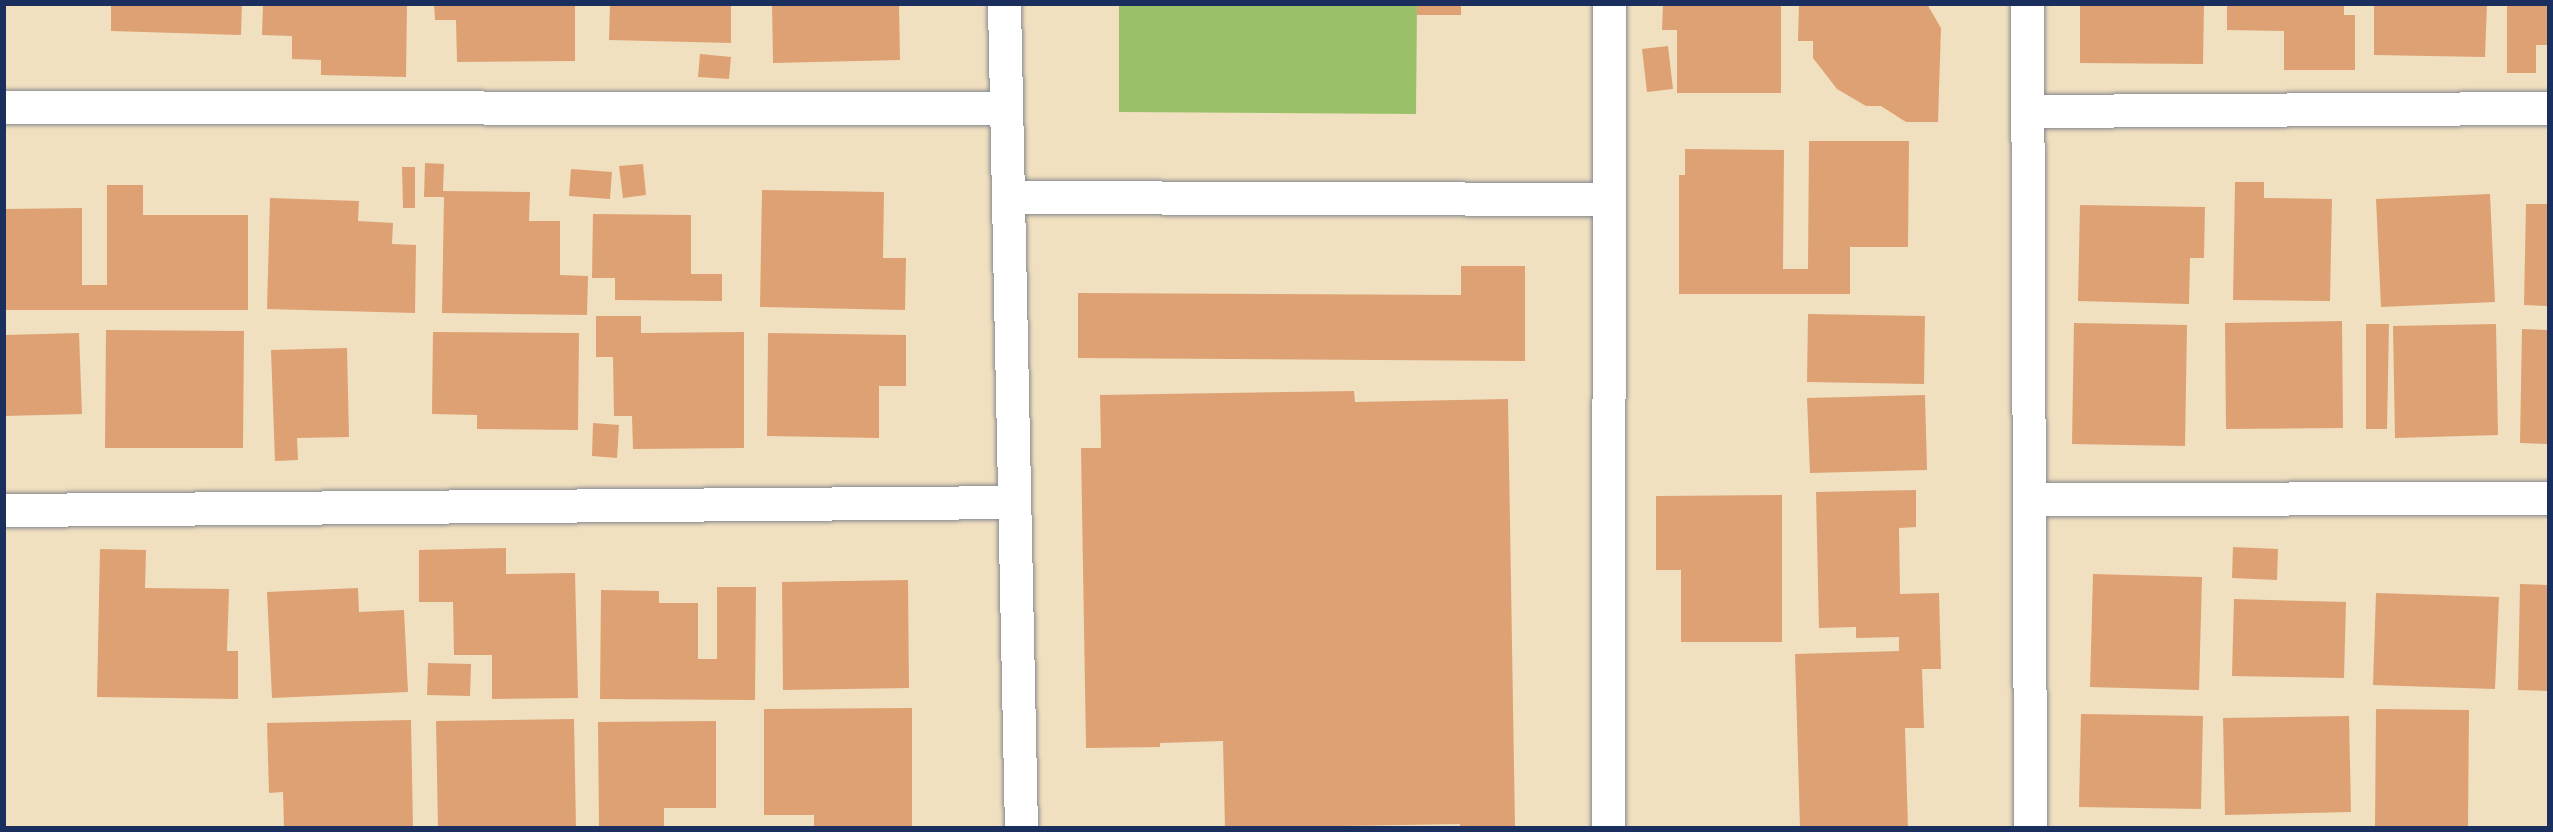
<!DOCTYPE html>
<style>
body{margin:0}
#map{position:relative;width:2553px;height:832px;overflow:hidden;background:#f0e0bf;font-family:Delius,sans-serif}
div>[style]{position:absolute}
.green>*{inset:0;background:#9bc06a}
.building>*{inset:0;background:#dda174}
.roads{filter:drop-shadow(0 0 2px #86888e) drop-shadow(0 0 2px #86888e)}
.minor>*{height:33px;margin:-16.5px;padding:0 16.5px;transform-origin:16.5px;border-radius:16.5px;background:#fff}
span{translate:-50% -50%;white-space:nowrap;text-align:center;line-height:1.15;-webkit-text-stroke:4.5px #fcf5e5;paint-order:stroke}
.frame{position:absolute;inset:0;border:6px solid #1b2f5e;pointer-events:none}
</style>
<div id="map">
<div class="green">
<i style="clip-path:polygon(1119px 5px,1417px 5px,1416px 114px,1119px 112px)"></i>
</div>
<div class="building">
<i style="clip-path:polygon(111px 4px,242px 4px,241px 35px,111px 31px)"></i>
<i style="clip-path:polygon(263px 4px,407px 4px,406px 77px,321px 75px,321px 60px,292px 59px,292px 36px,262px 35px)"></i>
<i style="clip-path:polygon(434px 4px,575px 4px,575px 61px,457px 62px,456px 20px,435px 20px)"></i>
<i style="clip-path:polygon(610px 4px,731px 4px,731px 43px,609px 40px)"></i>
<i style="clip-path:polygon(772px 4px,899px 4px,900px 60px,773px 63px)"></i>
<i style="clip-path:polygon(1663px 4px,1781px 4px,1781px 93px,1677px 93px,1677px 30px,1662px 30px)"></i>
<i style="clip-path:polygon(1799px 4px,1927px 4px,1941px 28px,1938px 122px,1906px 122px,1881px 106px,1866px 106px,1837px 89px,1813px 58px,1813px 41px,1798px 41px)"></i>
<i style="clip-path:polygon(2080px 4px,2204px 4px,2203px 64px,2080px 63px)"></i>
<i style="clip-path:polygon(2227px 4px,2344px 4px,2344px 15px,2355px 15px,2355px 70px,2284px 70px,2284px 31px,2227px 30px)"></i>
<i style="clip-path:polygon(2374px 4px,2487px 4px,2485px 57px,2374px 55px)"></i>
<i style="clip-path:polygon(2507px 4px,2548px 4px,2548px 45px,2536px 45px,2536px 73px,2507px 73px)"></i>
<i style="clip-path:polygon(1417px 5px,1461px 5px,1461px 15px,1417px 15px)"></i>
<i style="clip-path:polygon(1668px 46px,1673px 89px,1647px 92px,1642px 49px)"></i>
<i style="clip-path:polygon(700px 54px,731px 57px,729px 79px,698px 77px)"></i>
<i style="clip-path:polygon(1809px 141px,1909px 141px,1908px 247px,1850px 247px,1850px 294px,1679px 294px,1679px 175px,1685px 175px,1685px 149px,1784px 150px,1783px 269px,1808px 269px)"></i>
<i style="clip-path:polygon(425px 163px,444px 164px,443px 191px,530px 192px,529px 221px,560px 221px,560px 275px,588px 276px,587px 315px,442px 313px,444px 197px,424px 197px)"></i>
<i style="clip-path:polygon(643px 164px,646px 195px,623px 198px,619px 166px)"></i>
<i style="clip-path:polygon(402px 167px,415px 167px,415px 208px,403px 208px)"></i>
<i style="clip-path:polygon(571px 169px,612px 172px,610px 199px,569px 196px)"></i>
<i style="clip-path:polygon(2235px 182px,2264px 182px,2264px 198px,2332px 199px,2330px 301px,2233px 300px)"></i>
<i style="clip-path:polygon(107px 185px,143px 185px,143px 215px,248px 215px,248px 310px,4px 310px,4px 209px,82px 208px,82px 285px,107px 285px)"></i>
<i style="clip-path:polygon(762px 190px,884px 192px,883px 258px,906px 258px,905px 310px,760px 307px)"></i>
<i style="clip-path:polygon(2490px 194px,2495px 302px,2381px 307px,2376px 199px)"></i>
<i style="clip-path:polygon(270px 198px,359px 201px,358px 221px,393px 223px,392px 244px,416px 245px,415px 313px,267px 309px)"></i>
<i style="clip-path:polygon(2526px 204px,2548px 204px,2548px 306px,2524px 305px)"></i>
<i style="clip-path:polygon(2080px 205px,2205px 207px,2204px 258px,2190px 258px,2189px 304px,2078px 301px)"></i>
<i style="clip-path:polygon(593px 214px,691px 215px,691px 274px,722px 274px,722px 301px,615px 300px,615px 278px,592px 278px)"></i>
<i style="clip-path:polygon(1461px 266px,1525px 266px,1525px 361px,1078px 358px,1078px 293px,1461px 295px)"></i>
<i style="clip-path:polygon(1808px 314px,1925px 316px,1924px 384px,1807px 382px)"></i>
<i style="clip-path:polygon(596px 316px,641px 316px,641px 333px,744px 332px,744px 448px,633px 449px,632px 416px,614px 416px,613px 357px,596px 357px)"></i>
<i style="clip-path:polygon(2342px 321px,2343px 428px,2226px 429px,2225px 323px)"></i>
<i style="clip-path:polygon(2074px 323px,2187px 325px,2185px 446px,2072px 444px)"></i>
<i style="clip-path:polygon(2366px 324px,2389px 324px,2387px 429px,2366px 429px)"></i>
<i style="clip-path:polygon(2496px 324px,2498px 435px,2395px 438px,2393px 326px)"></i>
<i style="clip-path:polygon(2522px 329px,2548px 330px,2548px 444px,2520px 443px)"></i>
<i style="clip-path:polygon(106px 330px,244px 331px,243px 448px,105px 448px)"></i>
<i style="clip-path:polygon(433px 332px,579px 333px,578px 430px,477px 429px,477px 415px,432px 414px)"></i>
<i style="clip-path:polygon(79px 333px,82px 414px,4px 416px,4px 335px)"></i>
<i style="clip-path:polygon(768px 333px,906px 335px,906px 386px,879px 386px,879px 438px,767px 436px)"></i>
<i style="clip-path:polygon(347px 348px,349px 437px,297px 438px,298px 460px,275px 461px,271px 350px)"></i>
<i style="clip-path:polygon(1354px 391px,1355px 402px,1508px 399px,1515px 828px,1460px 828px,1460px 824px,1225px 828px,1223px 741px,1160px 743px,1160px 747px,1086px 748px,1081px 448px,1101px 448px,1100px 395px)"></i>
<i style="clip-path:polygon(1925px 395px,1927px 470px,1810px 473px,1807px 398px)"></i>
<i style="clip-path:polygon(593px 423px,619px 425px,617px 458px,592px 456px)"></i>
<i style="clip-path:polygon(1916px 490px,1916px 527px,1899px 528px,1900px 594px,1939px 593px,1941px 669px,1922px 669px,1924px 728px,1905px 728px,1908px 828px,1800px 828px,1795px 654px,1899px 651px,1899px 637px,1856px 638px,1856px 627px,1819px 628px,1816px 492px)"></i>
<i style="clip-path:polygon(1782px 495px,1782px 642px,1681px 642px,1681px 570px,1656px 570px,1656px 496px)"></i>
<i style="clip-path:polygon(2233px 547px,2278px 549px,2277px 580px,2232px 578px)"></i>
<i style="clip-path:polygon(506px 548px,506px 574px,575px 573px,578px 698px,492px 699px,492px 655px,454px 655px,453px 602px,419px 602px,419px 550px)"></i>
<i style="clip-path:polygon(100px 549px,146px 550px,145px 588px,229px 589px,227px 651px,238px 651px,238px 699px,97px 697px)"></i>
<i style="clip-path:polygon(2093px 574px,2202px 577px,2199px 690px,2090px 687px)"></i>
<i style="clip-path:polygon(908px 580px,909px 688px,783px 690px,782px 582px)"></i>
<i style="clip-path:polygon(2520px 584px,2548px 585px,2548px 691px,2518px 690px)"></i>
<i style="clip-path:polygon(717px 587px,756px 587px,755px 700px,600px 699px,601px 590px,659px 591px,659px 603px,698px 603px,698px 659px,717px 659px)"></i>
<i style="clip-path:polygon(358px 588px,359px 612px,404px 610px,408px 692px,272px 698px,267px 592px)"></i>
<i style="clip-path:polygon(2376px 593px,2499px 597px,2495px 689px,2373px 685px)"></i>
<i style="clip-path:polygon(2234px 599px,2346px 602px,2344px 678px,2232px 676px)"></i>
<i style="clip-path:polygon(428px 663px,471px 664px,470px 696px,427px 695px)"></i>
<i style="clip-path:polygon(912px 708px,912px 828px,814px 828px,814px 815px,764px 815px,764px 709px)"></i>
<i style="clip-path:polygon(2376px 709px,2469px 710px,2468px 828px,2375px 828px)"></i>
<i style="clip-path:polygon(2081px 714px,2203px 716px,2201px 809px,2079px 807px)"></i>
<i style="clip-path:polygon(2349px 716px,2351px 812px,2225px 815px,2223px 718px)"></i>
<i style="clip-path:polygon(574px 719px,576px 828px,438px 828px,436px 721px)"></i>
<i style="clip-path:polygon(411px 720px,413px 828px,284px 828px,283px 792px,269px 793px,267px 723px)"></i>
<i style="clip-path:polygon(716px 721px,716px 808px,664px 808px,664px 828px,599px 828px,598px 722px)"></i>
</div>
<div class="roads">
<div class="minor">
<i style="left:1004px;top:4px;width:824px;rotate:88.82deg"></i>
<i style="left:2027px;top:4px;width:824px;rotate:89.79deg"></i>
<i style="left:4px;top:107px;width:1002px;rotate:0.06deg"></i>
<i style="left:2027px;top:111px;width:521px;rotate:-0.33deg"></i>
<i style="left:1008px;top:197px;width:601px;rotate:0.19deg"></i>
<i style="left:2029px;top:499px;width:519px;rotate:-0.11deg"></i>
<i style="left:4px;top:510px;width:1010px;rotate:-0.45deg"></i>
<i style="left:1608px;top:828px;width:824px;rotate:-89.93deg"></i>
</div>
</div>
<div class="frame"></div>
</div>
